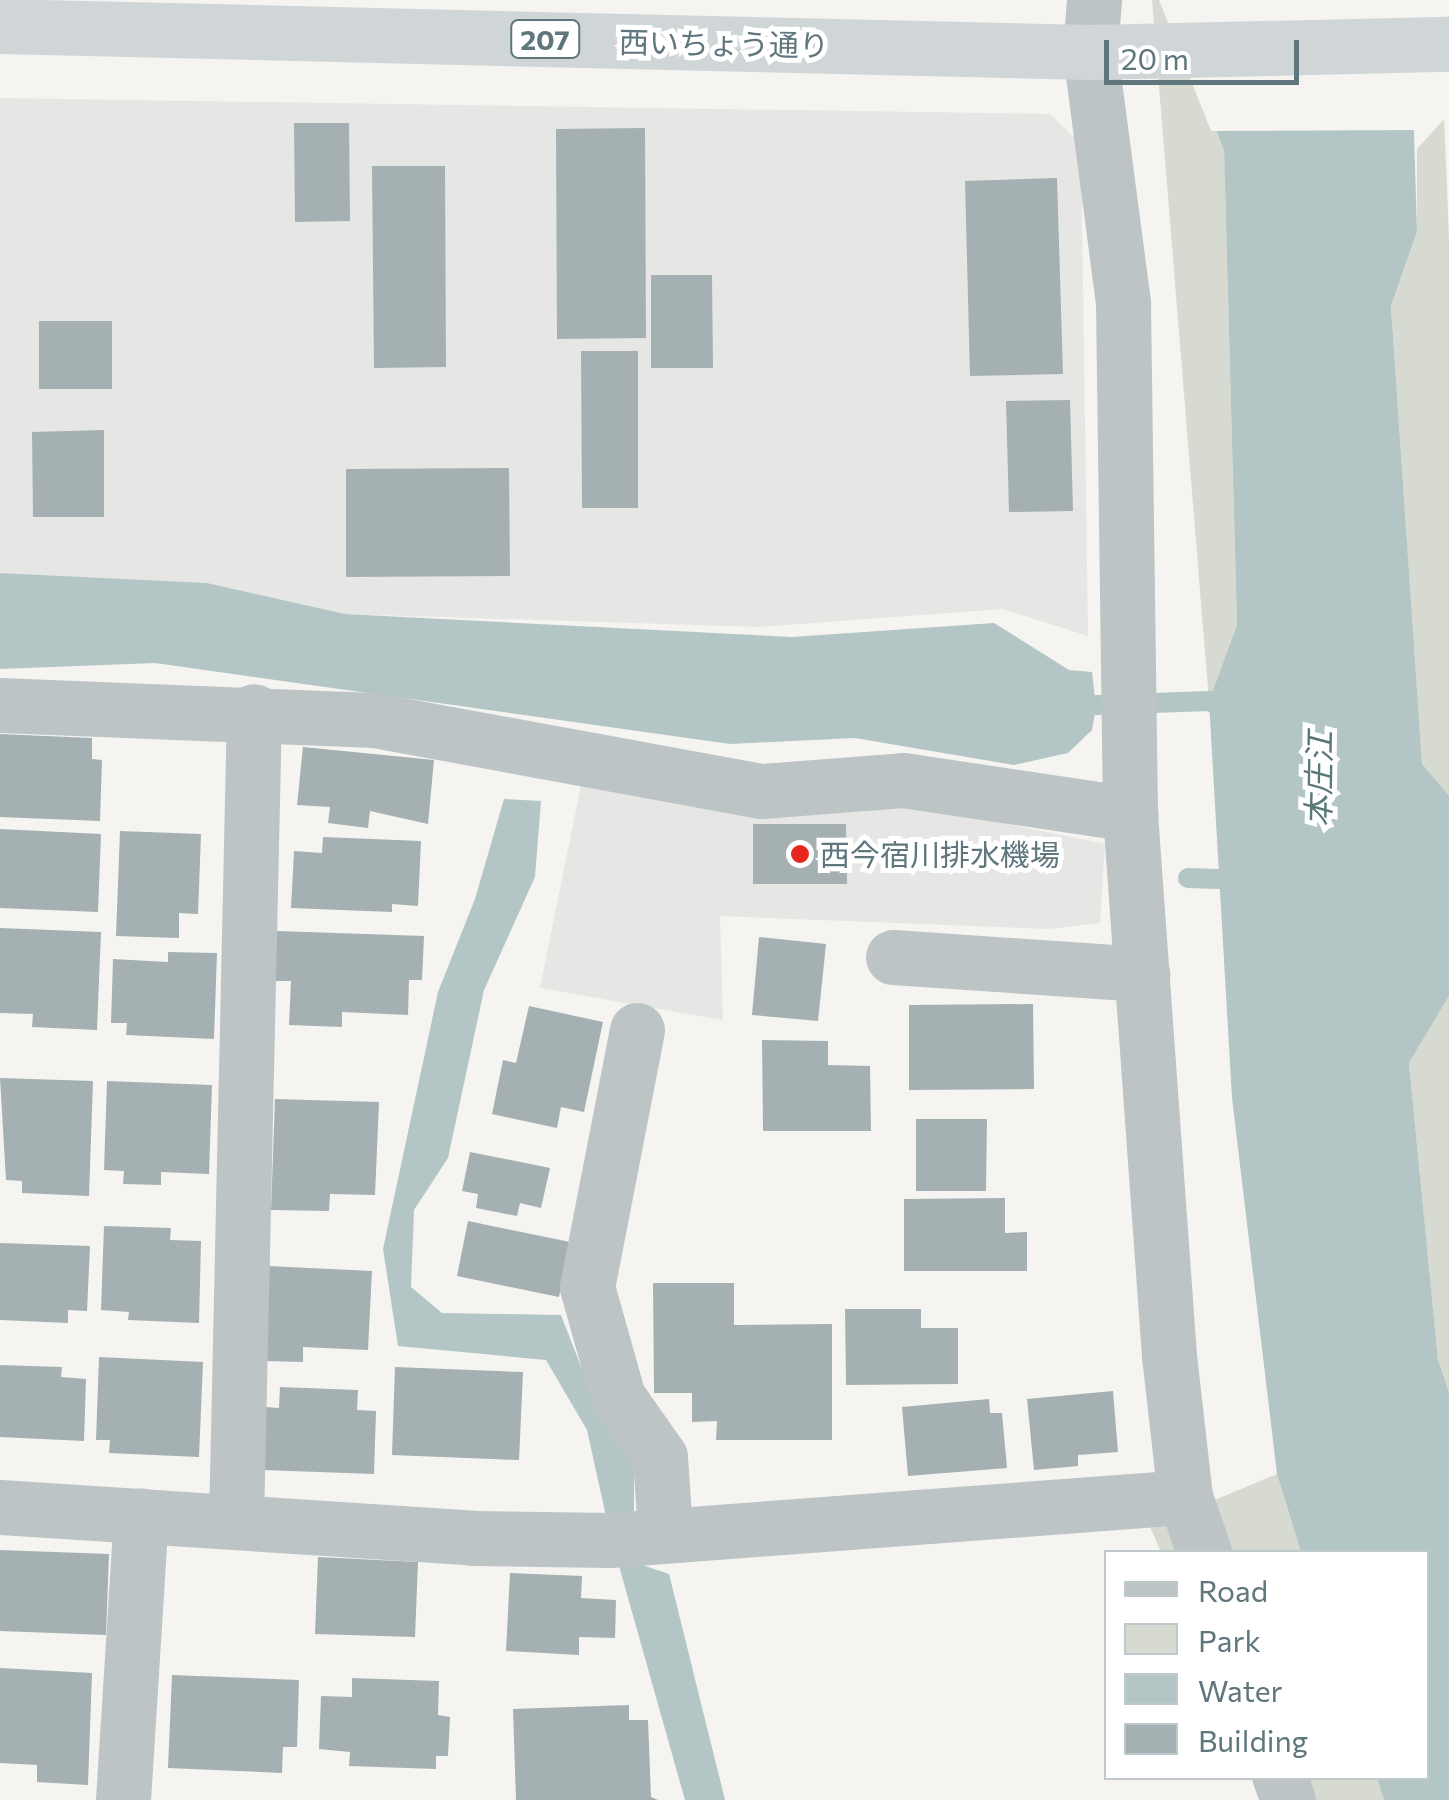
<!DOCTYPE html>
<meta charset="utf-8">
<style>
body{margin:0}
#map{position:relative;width:1449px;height:1800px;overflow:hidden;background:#f5f4f1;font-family:Commissioner,"Noto Sans JP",sans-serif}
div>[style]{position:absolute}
.built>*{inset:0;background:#e6e6e5}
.green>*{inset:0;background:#d6dad0}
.water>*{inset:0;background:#b4c5c6}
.pier>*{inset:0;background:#f5f4f1}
.stream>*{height:20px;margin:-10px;padding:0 10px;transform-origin:10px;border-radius:10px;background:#b4c5c6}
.building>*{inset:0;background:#a5b0b3}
.minor>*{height:55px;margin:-27.5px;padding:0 27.5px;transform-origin:27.5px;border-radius:27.5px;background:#bdc4c6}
.trunk>*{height:55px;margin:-27.5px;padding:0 27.5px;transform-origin:27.5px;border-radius:27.5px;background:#d0d6d8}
.dots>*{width:28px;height:28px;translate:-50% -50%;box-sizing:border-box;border:5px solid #fff;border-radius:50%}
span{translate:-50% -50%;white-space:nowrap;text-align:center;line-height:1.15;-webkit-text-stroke:10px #fff;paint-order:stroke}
.shield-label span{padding:2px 8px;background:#fff;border:2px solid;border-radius:8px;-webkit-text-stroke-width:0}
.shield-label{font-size:28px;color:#5f767d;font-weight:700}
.street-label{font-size:30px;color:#5f767d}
.poi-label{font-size:30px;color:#5f767d}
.left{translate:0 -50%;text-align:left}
.water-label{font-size:32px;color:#5a7779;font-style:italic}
.legend{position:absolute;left:1104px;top:1550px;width:325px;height:230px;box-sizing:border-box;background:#fff;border:2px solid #bfc8cb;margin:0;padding:12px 18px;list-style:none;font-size:30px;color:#5f767d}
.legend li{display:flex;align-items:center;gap:20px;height:50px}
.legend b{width:50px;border:2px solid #bfc8cb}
.scale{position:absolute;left:1104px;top:40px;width:195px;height:45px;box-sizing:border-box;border:5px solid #5f767d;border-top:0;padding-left:12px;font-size:30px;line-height:35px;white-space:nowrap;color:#5f767d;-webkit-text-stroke:8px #fff;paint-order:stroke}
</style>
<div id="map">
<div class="built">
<i style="clip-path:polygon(0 98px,1050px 114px,1081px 144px,1088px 636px,1003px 609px,759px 627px,345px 614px,207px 583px,0 573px)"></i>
<i style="clip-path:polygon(583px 775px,910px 804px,1105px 844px,1100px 923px,1049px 929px,720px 916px,723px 1020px,540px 988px)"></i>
</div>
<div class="green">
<i style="clip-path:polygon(1152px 0,1164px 0,1224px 150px,1237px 625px,1209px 701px)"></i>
<i style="clip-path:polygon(1444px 119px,1449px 238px,1449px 1392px,1438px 1361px,1409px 1063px,1449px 996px,1422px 765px,1391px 306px,1417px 232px,1417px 149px)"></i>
<i style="clip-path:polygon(1277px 1474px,1301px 1552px,1161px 1552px,1150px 1527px)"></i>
<i style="clip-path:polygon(1251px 1778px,1377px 1778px,1384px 1800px,1260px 1800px)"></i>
</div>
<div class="water">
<i style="clip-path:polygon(1164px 0,1410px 0,1417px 232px,1391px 306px,1422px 764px,1449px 796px,1449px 996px,1409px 1063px,1438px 1360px,1449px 1392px,1449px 1800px,1384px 1800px,1377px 1778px,1426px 1778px,1426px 1552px,1301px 1552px,1277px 1474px,1232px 1098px,1209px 701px,1237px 625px,1224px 150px)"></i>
<i style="clip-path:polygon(0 573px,207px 583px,345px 614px,792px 637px,994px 623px,1069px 670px,1092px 672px,1096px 707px,1092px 730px,1068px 753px,1014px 765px,855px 738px,730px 744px,155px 663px,0 669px)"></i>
<i style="clip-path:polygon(504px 799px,541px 801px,535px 877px,484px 990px,448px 1158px,414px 1210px,411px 1287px,442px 1313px,561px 1315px,592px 1395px,634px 1462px,634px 1511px,606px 1516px,587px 1430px,546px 1360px,398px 1346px,383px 1249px,438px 992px,475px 899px)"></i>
<i style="clip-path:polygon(636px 1563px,669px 1574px,725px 1800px,685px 1800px,619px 1566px)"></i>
</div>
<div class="pier">
<i style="clip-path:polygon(1159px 0,1415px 0,1421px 130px,1211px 131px)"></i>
</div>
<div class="stream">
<i style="left:1069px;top:706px;width:140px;rotate:-2deg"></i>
<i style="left:1209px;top:701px;width:25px;rotate:23deg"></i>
<i style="left:1188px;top:878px;width:58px;rotate:2deg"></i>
</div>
<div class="building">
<i style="clip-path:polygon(294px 123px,349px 123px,350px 221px,295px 222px)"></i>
<i style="clip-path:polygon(645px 128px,646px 338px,557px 339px,556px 129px)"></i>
<i style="clip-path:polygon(372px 166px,445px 166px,446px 367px,374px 368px)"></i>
<i style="clip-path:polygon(1057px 178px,1063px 374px,970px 376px,965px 181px)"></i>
<i style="clip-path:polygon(651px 275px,712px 275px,713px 368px,651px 368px)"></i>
<i style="clip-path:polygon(39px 321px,112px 321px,112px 389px,39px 389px)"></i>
<i style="clip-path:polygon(581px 351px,638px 351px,638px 508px,582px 508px)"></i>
<i style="clip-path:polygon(1070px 400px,1073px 511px,1009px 512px,1006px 401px)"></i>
<i style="clip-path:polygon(104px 430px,104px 517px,33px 517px,32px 432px)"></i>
<i style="clip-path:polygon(509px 468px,510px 576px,346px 577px,346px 469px)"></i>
<i style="clip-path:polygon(0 734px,92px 738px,92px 759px,102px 760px,100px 821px,0 817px)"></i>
<i style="clip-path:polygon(303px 747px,434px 760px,428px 824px,370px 811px,368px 828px,328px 823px,330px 807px,297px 805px)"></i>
<i style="clip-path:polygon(753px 824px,846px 824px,847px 884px,753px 884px)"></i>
<i style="clip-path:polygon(0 829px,101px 834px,98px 912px,0 908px)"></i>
<i style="clip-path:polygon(120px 831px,201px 834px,198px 914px,179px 913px,179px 938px,116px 936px)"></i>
<i style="clip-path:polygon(323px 837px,421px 841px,418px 906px,392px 904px,392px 912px,291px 908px,294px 851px,322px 853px)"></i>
<i style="clip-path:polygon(0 928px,101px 932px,97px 1030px,32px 1027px,33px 1014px,0 1013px)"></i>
<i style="clip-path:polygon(277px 931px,424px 936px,422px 980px,409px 980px,408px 1015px,342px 1012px,342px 1027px,289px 1025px,291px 981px,274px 981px)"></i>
<i style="clip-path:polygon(759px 937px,826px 944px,818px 1021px,752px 1015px)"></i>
<i style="clip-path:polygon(168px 952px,217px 953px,214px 1039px,126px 1035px,127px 1023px,111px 1023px,113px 959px,168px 962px)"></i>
<i style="clip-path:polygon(1033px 1004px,1034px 1089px,909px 1090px,909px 1005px)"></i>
<i style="clip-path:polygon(529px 1006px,603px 1022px,584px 1112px,561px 1107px,557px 1128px,492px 1114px,503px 1060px,516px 1063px)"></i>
<i style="clip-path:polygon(762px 1040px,828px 1041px,828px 1065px,870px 1066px,871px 1131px,763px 1131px)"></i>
<i style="clip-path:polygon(0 1078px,93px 1081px,89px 1196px,22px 1193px,22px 1181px,6px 1180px)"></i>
<i style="clip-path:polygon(107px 1081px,212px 1085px,209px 1174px,161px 1172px,161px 1185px,123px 1184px,124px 1171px,104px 1170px)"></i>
<i style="clip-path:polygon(275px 1099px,379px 1102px,375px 1195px,330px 1194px,329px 1211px,271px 1210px)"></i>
<i style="clip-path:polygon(916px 1119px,987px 1119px,986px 1191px,916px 1191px)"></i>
<i style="clip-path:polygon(470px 1152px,550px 1168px,541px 1208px,520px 1203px,517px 1216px,476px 1208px,478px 1194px,462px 1191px)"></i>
<i style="clip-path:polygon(1005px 1198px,1005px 1233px,1027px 1232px,1027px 1271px,904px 1271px,904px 1199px)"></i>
<i style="clip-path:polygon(468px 1221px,570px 1242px,559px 1297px,457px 1276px)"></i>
<i style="clip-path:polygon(104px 1226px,171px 1228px,170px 1240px,201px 1241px,199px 1323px,128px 1320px,129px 1312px,101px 1310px)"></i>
<i style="clip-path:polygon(0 1243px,90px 1246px,87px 1311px,68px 1310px,68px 1323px,0 1320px)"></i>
<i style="clip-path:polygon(268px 1266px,372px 1271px,368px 1350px,303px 1347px,303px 1362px,265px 1361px)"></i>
<i style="clip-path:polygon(653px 1283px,734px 1283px,734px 1325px,832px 1324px,832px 1440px,716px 1440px,717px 1421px,692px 1422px,692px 1393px,654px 1393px)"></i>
<i style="clip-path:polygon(845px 1309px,921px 1309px,921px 1328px,958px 1328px,958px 1384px,846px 1385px)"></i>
<i style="clip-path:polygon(99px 1357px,203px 1362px,199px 1457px,109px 1453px,110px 1440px,96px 1440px)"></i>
<i style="clip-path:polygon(0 1365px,62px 1367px,61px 1377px,86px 1379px,84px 1441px,0 1437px)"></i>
<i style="clip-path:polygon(395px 1367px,523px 1372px,519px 1460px,392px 1455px)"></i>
<i style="clip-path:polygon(280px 1387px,358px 1390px,357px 1410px,376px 1411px,374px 1474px,263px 1470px,266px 1407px,279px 1408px)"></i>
<i style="clip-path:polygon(1113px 1391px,1118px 1452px,1078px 1455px,1078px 1466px,1034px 1470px,1027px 1399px)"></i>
<i style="clip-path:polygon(989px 1399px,990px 1413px,1002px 1413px,1007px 1468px,908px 1476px,902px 1407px)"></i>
<i style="clip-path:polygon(0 1550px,109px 1554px,106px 1635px,0 1631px)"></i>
<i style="clip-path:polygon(318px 1557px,418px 1562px,415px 1637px,315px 1634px)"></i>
<i style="clip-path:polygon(510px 1573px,582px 1576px,581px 1598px,616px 1600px,615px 1638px,579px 1637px,579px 1655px,506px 1651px)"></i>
<i style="clip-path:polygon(0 1668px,92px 1673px,88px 1785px,37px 1782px,37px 1765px,0 1763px)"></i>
<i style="clip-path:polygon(172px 1675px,299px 1680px,297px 1747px,283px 1747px,282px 1773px,168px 1768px)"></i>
<i style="clip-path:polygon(352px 1678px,439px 1681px,438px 1715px,450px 1717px,448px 1756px,436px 1756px,436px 1769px,349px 1766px,350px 1752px,319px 1749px,321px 1696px,352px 1697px)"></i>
<i style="clip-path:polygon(629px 1705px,629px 1720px,648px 1720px,651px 1797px,658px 1800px,516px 1800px,513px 1709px)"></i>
</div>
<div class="minor">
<i style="left:1094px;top:0;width:52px;rotate:94.4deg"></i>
<i style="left:1090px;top:52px;width:254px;rotate:82.5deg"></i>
<i style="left:1123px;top:304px;width:510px;rotate:89.21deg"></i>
<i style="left:1130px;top:814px;width:543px;rotate:85.88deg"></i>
<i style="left:1169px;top:1356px;width:142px;rotate:83.5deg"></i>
<i style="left:1185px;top:1497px;width:58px;rotate:70.9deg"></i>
<i style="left:0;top:705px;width:374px;rotate:2.3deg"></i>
<i style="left:374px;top:720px;width:393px;rotate:10.4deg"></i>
<i style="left:761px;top:791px;width:142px;rotate:-4.4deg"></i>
<i style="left:903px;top:780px;width:230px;rotate:8.5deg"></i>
<i style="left:893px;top:957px;width:250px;rotate:3.9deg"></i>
<i style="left:637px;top:1030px;width:262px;rotate:101deg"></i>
<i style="left:587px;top:1287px;width:114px;rotate:74.3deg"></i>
<i style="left:618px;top:1397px;width:73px;rotate:55deg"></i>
<i style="left:660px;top:1457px;width:76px;rotate:86.2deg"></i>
<i style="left:0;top:1507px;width:474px;rotate:3.7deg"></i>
<i style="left:473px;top:1538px;width:137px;rotate:0.8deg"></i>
<i style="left:610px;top:1540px;width:577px;rotate:-4.28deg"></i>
<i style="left:236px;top:1522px;width:811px;rotate:-88.73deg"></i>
<i style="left:1280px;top:1778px;width:23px;rotate:70deg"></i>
<i style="left:123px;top:1800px;width:285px;rotate:-86.4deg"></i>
</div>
<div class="trunk">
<i style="left:0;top:26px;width:1090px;rotate:1.37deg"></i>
<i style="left:1090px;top:52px;width:359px;rotate:-1.3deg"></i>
</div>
<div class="dots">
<i style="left:800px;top:854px;background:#e8251e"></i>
</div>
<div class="shield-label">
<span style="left:545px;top:39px">207</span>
</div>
<div class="street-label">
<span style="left:724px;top:43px;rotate:1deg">西いちょう通り</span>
</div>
<div class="poi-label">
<span class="left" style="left:820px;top:854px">西今宿川排水機場</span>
</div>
<div class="water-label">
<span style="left:1318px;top:779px;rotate:-89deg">本庄江</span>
</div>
<ul class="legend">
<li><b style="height:12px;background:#bdc4c6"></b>Road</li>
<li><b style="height:28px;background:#d6dad0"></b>Park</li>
<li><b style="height:28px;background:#b4c5c6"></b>Water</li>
<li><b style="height:28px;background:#a5b0b3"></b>Building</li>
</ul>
<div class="scale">20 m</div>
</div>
